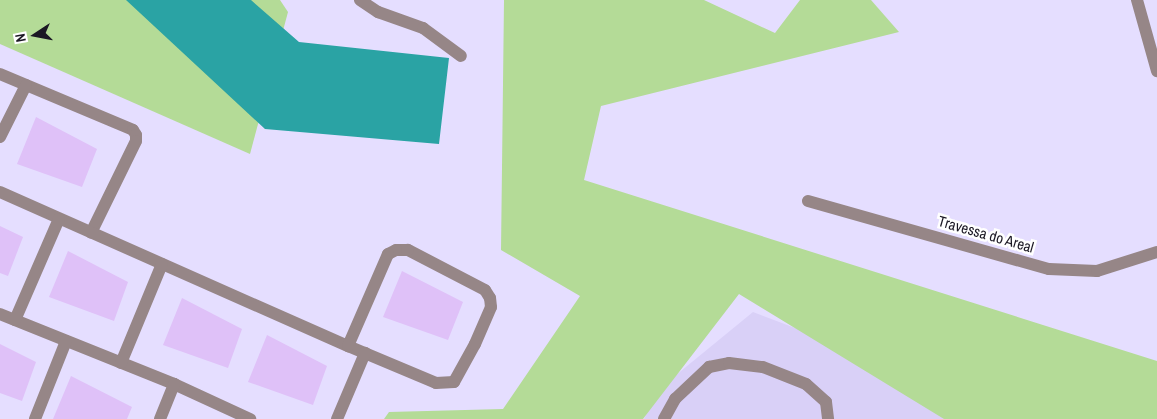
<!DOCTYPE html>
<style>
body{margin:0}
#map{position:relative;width:1157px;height:419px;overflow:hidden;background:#e5deff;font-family:"Archivo Narrow",sans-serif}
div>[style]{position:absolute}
.built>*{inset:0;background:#d9d0f7}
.green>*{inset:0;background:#b4db97}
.water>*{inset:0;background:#2aa3a4}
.building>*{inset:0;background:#dfc1f8}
.minor>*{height:12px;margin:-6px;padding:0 6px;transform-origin:6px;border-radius:6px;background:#968687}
span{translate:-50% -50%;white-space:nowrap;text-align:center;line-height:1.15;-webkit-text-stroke:5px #fff;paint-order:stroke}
.street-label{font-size:15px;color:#1b1824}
.north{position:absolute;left:10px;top:10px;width:50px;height:50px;-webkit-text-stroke:4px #fff;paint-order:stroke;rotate:259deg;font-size:14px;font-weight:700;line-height:20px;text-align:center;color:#1b1824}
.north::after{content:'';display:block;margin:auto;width:18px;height:22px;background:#1b1824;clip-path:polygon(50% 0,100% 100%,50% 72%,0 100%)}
</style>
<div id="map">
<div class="built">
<i style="clip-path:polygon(753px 312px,811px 334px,946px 419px,644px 419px,659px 389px)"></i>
</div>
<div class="green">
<i style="clip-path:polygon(0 0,280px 0,288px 12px,250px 154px,0 44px)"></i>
<i style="clip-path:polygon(504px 0,704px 0,775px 33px,800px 0,871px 0,899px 32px,601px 106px,584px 180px,1157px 361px,1157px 419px,944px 419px,739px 294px,643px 419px,384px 419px,389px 412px,503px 409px,580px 296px,501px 250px)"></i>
</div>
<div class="water">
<i style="clip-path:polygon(126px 0,251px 0,299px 42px,449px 58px,439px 144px,265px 129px)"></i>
</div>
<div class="building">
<i style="clip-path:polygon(36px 117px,97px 149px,82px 187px,17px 164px)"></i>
<i style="clip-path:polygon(0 226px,23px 237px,8px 276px,0 273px)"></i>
<i style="clip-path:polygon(68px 251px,128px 282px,114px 321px,49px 297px)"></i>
<i style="clip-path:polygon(402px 271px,463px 302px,448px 340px,383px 317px)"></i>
<i style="clip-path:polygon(182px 298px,242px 329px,228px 368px,163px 345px)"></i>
<i style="clip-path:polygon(267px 335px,327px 366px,313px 405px,248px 382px)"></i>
<i style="clip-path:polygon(0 344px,36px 362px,22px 401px,0 393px)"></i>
<i style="clip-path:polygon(71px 376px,132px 407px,127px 419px,53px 419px)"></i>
</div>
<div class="minor">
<i style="left:360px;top:0;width:22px;rotate:34deg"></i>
<i style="left:378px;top:12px;width:48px;rotate:19.6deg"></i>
<i style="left:423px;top:28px;width:47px;rotate:36.4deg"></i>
<i style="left:1137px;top:0;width:74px;rotate:74.3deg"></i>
<i style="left:0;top:74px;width:144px;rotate:22.8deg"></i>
<i style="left:133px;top:130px;width:6px;rotate:59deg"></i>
<i style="left:136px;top:135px;width:6px;rotate:90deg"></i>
<i style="left:136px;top:141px;width:102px;rotate:116.1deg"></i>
<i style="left:0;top:137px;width:58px;rotate:-63.4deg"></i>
<i style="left:0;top:192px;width:381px;rotate:23.9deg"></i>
<i style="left:348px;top:346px;width:95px;rotate:22.8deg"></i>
<i style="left:436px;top:383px;width:18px;rotate:-3deg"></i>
<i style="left:454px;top:382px;width:43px;rotate:-61.1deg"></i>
<i style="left:475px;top:344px;width:40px;rotate:-66.6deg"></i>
<i style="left:491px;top:307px;width:9px;rotate:-96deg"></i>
<i style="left:490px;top:298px;width:9px;rotate:-122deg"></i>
<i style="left:485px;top:290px;width:87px;rotate:-152.5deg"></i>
<i style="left:408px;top:250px;width:12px;rotate:180deg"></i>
<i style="left:396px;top:250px;width:9px;rotate:153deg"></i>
<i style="left:388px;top:254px;width:100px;rotate:113.5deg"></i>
<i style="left:808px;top:201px;width:250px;rotate:15.8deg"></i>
<i style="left:1049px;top:269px;width:48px;rotate:2.4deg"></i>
<i style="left:1097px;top:271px;width:63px;rotate:-17.6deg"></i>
<i style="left:0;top:314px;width:188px;rotate:21.9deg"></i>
<i style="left:174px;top:384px;width:84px;rotate:24.7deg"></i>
<i style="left:15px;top:320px;width:110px;rotate:-66.5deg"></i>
<i style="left:121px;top:363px;width:107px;rotate:-67.5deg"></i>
<i style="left:35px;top:419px;width:84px;rotate:-68.3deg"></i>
<i style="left:160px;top:419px;width:38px;rotate:-68deg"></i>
<i style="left:337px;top:419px;width:72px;rotate:-67deg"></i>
<i style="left:664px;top:419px;width:23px;rotate:-61deg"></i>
<i style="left:675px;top:399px;width:47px;rotate:-43.3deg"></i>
<i style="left:709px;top:367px;width:20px;rotate:-11deg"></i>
<i style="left:729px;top:363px;width:34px;rotate:7deg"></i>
<i style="left:763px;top:367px;width:46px;rotate:21.6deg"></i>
<i style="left:806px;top:384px;width:27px;rotate:42deg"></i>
<i style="left:826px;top:402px;width:17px;rotate:83deg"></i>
</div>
<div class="street-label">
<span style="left:986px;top:234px;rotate:16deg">Travessa do Areal</span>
</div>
<div class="north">N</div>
</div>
